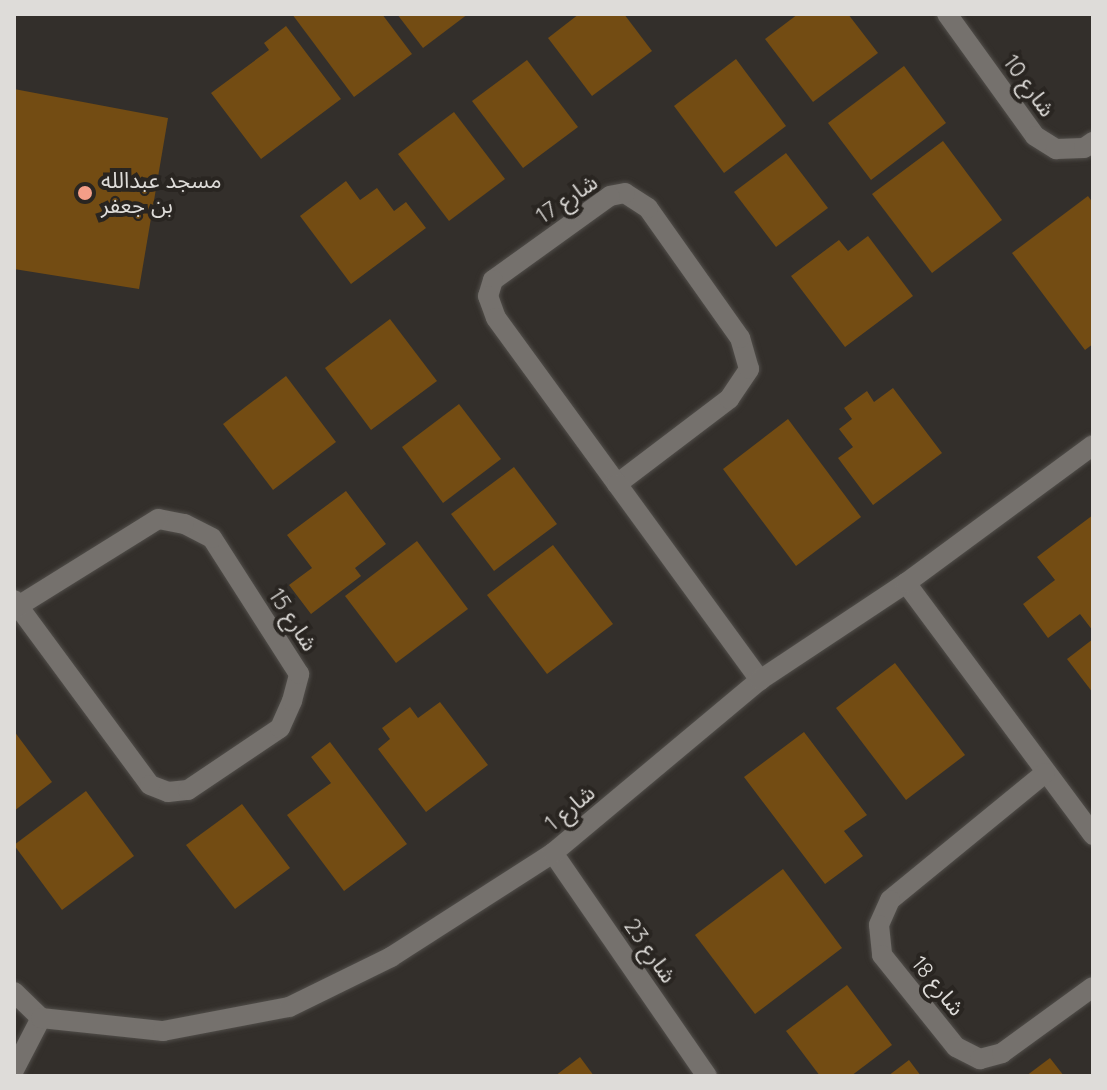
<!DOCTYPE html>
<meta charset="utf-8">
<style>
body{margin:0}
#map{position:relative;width:1107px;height:1090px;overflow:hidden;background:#332f2b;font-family:Quicksand,"Noto Sans Arabic",sans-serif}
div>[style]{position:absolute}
.building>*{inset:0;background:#734c13}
.roads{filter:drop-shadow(0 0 2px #514e4a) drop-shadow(0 0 2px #514e4a)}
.service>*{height:20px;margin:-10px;padding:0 10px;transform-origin:10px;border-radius:10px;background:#75716d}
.minor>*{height:20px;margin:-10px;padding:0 10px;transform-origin:10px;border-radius:10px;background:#75716d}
.tertiary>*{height:20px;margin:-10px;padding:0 10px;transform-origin:10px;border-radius:10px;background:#75716d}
.dots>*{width:22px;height:22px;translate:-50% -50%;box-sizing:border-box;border:4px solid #292521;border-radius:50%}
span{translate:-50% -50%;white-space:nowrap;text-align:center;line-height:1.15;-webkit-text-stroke:8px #292521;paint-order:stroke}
.street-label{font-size:22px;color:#dedcd9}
.poi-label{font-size:22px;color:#dedcd9}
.left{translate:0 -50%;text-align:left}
.frame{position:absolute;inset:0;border:16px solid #dedcd9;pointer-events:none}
</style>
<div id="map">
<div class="building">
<i style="clip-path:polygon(292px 14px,382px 14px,412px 54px,354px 97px)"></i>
<i style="clip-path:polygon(397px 14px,468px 14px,423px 48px)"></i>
<i style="clip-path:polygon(579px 14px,624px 14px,652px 51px,592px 96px,548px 38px)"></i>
<i style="clip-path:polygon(798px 14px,848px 14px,878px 53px,813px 102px,765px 39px)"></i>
<i style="clip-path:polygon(286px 26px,341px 99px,261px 159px,211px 93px,269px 50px,264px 43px)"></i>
<i style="clip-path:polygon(736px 59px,786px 126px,724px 173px,674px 106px)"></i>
<i style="clip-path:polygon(527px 60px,578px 127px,523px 168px,472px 101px)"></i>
<i style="clip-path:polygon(904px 66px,946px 123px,871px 180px,828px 123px)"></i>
<i style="clip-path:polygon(14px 89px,168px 118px,139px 289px,14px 269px)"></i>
<i style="clip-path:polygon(454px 112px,505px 179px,449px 221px,398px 154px)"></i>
<i style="clip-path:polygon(943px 141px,1002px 220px,932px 273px,872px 194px)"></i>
<i style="clip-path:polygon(786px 153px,828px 208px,776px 247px,734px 192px)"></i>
<i style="clip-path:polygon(346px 181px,360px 200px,377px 188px,394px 211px,406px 202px,426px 228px,351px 284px,300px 216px)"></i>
<i style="clip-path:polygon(1088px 196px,1093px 203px,1093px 344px,1085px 350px,1012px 253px)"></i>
<i style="clip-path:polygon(868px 236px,913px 296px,845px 347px,791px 276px,839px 240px,848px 251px)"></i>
<i style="clip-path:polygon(390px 319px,437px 381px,371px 430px,325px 368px)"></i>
<i style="clip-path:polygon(286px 376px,336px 442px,273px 490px,223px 424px)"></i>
<i style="clip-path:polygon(893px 388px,942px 453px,873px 505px,838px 458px,853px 447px,839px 429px,852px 419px,844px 408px,867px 391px,874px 402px)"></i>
<i style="clip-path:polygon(459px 404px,501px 459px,443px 503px,402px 447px)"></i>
<i style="clip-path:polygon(788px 419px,861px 517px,796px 566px,723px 469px)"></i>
<i style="clip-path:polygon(514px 467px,557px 524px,494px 571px,451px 514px)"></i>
<i style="clip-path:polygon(346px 491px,386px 544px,355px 568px,361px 576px,311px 614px,289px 585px,312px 568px,287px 535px)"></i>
<i style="clip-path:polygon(1093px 515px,1093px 631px,1080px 614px,1048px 638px,1023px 604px,1055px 580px,1037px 557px)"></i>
<i style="clip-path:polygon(417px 541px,468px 609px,396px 663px,345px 596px)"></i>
<i style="clip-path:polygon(553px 545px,613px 624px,547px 674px,487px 595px)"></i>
<i style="clip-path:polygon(1093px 639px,1093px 693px,1067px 659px)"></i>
<i style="clip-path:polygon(895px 663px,965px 755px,906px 800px,836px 708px)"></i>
<i style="clip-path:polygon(440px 702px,488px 765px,426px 812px,378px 749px,390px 739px,382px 728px,410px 707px,418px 718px)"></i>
<i style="clip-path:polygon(14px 731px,52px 782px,14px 811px)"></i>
<i style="clip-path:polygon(804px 732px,867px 815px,844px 831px,863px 856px,825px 884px,744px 777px)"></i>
<i style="clip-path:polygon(330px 742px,407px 844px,344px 891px,287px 815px,331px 783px,311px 757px)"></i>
<i style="clip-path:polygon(86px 791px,134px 856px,62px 910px,14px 845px)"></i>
<i style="clip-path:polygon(242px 804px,290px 868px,235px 909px,186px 845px)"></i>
<i style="clip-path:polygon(783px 869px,842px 948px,755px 1014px,695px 935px)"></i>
<i style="clip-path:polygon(847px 985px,892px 1045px,851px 1076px,820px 1076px,786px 1031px)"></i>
<i style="clip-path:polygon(580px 1057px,594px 1076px,555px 1076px)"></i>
<i style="clip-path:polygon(1050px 1058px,1064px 1076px,1026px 1076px)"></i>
<i style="clip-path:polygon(909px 1060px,921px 1076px,888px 1076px)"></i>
</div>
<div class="roads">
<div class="service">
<i style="left:14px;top:1070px;width:59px;rotate:-62.6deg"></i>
</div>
<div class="minor">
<i style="left:947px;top:14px;width:150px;rotate:54.2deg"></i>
<i style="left:1035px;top:136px;width:25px;rotate:32deg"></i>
<i style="left:1056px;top:149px;width:28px;rotate:-2deg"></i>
<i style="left:1084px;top:148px;width:11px;rotate:-34deg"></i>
<i style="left:617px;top:484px;width:141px;rotate:-37.2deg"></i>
<i style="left:729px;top:399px;width:36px;rotate:-56deg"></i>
<i style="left:749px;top:369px;width:32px;rotate:-106deg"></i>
<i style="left:740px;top:338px;width:159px;rotate:-125.3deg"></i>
<i style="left:648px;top:208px;width:27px;rotate:-147deg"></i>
<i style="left:625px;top:193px;width:15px;rotate:169deg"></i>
<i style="left:610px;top:196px;width:144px;rotate:144.3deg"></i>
<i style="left:493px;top:280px;width:17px;rotate:107deg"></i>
<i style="left:488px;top:296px;width:23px;rotate:70deg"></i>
<i style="left:496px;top:318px;width:205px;rotate:53.9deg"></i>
<i style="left:617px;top:484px;width:243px;rotate:53.9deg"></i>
<i style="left:906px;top:583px;width:314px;rotate:53.4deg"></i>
<i style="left:14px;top:600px;width:7px;rotate:56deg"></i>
<i style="left:18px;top:606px;width:222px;rotate:53.6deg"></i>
<i style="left:150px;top:785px;width:19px;rotate:21deg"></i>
<i style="left:168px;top:792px;width:20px;rotate:-6deg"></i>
<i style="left:188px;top:790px;width:111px;rotate:-34deg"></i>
<i style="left:280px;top:728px;width:30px;rotate:-66deg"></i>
<i style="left:292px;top:701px;width:28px;rotate:-75deg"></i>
<i style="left:299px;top:674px;width:161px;rotate:-122.6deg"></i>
<i style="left:212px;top:538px;width:31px;rotate:-153deg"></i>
<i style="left:184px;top:524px;width:26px;rotate:-169deg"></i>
<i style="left:158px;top:519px;width:165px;rotate:148.1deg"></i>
<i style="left:1045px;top:773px;width:200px;rotate:140.7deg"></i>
<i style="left:890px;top:900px;width:27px;rotate:114deg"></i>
<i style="left:879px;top:925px;width:30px;rotate:84deg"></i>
<i style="left:882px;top:955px;width:118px;rotate:51.2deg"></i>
<i style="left:956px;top:1047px;width:27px;rotate:27deg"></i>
<i style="left:980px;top:1059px;width:23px;rotate:-15deg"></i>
<i style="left:1002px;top:1053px;width:112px;rotate:-36deg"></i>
</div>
<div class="tertiary">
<i style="left:553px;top:853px;width:271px;rotate:55.4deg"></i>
<i style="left:14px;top:992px;width:37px;rotate:44deg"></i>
<i style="left:41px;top:1018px;width:123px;rotate:6.1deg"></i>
<i style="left:163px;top:1031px;width:128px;rotate:-10.8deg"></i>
<i style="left:289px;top:1007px;width:114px;rotate:-26.1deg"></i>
<i style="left:391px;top:957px;width:193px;rotate:-32.7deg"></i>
<i style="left:553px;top:853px;width:270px;rotate:-39.9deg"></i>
<i style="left:760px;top:680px;width:175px;rotate:-33.6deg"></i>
<i style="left:906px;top:583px;width:232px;rotate:-36.4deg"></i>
</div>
</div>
<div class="dots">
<i style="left:85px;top:193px;background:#f49e88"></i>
</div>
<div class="street-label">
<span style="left:1029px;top:86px;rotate:54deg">شارع 10</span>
<span style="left:567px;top:199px;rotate:-34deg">شارع 17</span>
<span style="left:293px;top:620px;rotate:57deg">شارع 15</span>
<span style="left:570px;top:808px;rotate:-40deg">شارع 1</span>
<span style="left:650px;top:951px;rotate:55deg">شارع 23</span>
<span style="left:938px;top:986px;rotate:51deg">شارع 18</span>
</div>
<div class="poi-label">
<span class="left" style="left:101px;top:193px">مسجد عبدالله<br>بن جعفر</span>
</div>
<div class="frame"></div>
</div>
